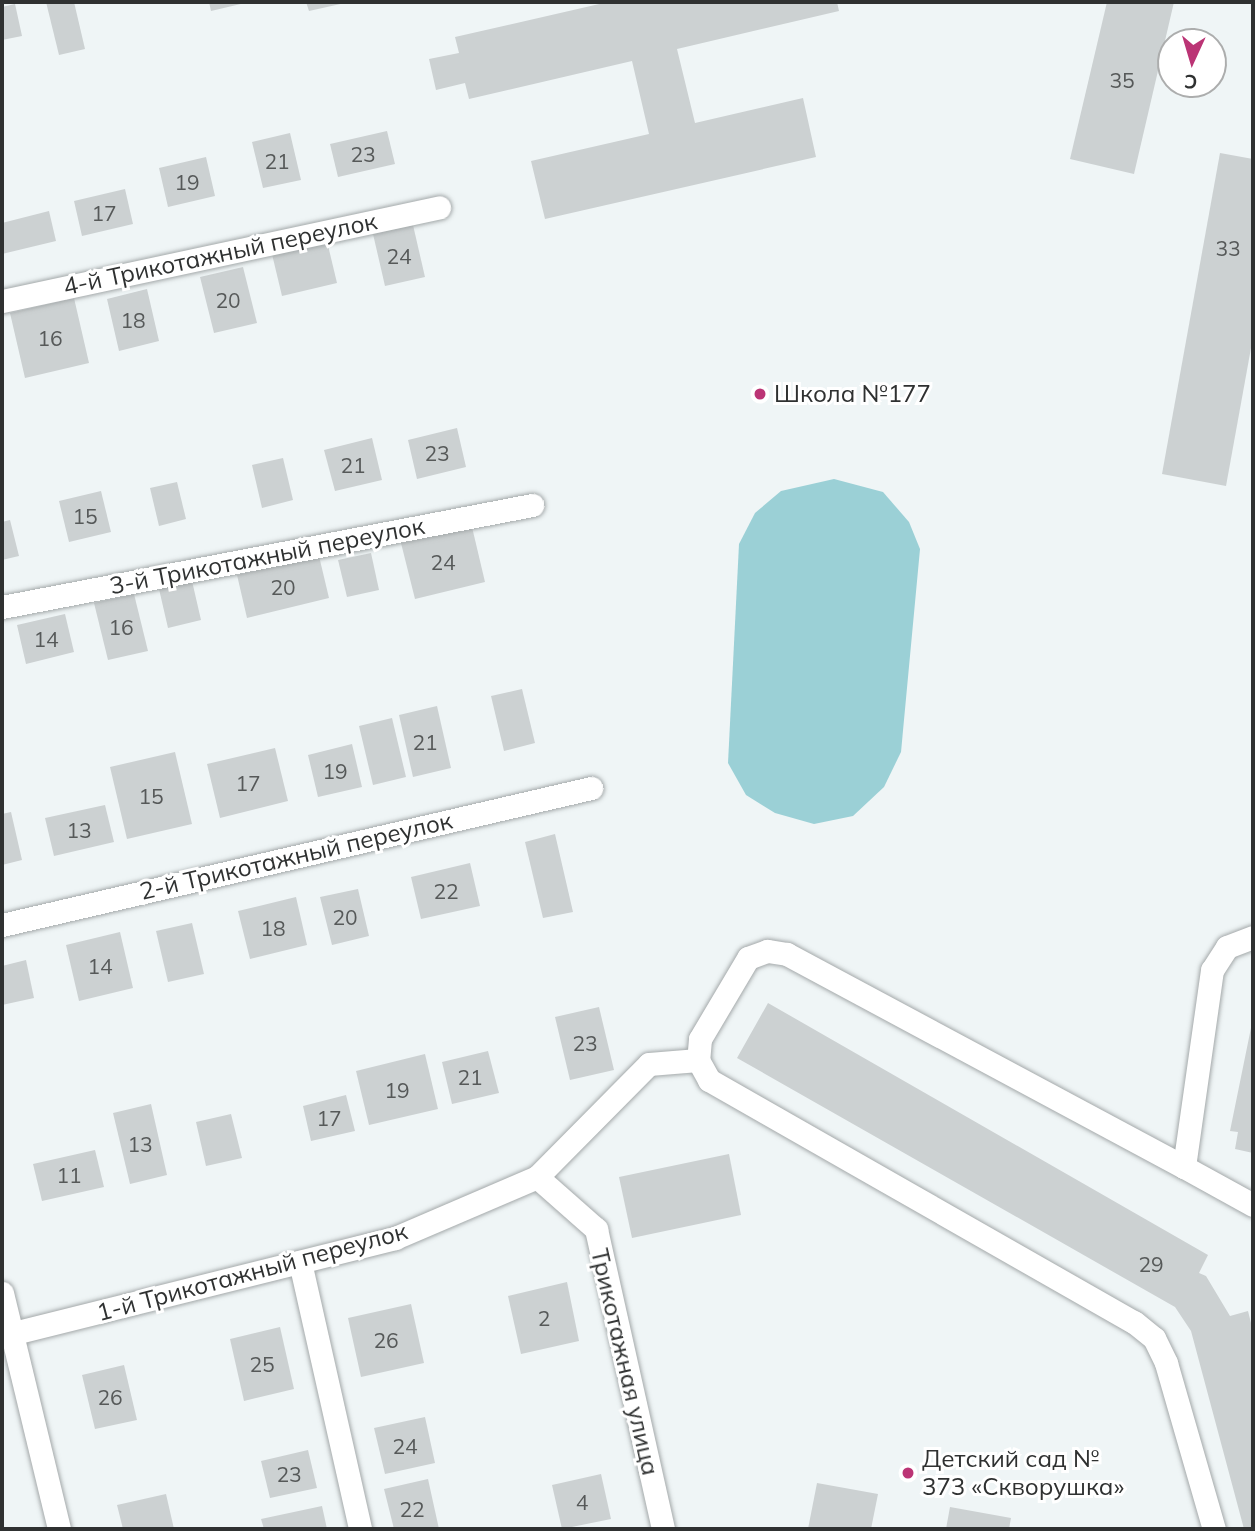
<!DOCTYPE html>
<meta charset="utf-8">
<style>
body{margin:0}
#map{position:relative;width:1255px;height:1531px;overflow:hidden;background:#eff5f6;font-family:Mulish,sans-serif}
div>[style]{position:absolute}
.green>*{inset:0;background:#9bd0d6}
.building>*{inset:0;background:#ccd1d2}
.roads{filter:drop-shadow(0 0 2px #a4a9aa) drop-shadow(0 0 2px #a4a9aa)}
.minor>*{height:23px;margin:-11.5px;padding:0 11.5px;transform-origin:11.5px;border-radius:11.5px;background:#fff}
.dots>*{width:19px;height:19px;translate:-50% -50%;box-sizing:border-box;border:4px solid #fff;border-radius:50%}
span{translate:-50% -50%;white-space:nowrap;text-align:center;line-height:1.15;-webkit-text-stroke:6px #fff;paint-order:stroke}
.number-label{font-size:21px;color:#565959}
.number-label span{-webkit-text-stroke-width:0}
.street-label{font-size:24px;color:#2f3131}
.poi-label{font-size:24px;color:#2f3131}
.left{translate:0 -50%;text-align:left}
.frame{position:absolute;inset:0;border:4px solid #2f3131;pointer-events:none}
.north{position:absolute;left:1157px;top:28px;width:70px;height:70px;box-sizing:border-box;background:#fff;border:2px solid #acadad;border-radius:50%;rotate:184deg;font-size:19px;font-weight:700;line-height:28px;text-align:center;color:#2f3131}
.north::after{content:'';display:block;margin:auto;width:24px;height:32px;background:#bb3475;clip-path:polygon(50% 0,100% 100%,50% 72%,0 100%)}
</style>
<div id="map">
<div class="green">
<i style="clip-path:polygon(834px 479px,883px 492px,909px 522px,920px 549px,901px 752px,884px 787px,853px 816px,814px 824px,775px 813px,746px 795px,728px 763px,739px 544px,755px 513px,781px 491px)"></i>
</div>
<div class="building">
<i style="clip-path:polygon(46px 2px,74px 2px,85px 49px,59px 55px)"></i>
<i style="clip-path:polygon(209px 2px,245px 2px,245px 3px,211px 11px)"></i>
<i style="clip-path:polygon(306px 2px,345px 2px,345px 3px,309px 11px)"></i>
<i style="clip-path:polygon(608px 2px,837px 2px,839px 11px,677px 49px,695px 123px,803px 98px,816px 157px,545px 219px,531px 161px,649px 134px,632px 61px,469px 99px,465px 83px,436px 90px,429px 59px,459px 53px,455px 37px)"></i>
<i style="clip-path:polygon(1107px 2px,1174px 2px,1134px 174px,1070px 159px)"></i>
<i style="clip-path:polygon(15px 4px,22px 36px,2px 40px,2px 7px)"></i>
<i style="clip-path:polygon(387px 131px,395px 164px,338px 177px,330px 144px)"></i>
<i style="clip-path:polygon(290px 133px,301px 180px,263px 188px,252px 142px)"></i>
<i style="clip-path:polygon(1220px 153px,1253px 159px,1253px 337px,1226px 486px,1162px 474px)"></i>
<i style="clip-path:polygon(206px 157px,215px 196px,168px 207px,159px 168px)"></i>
<i style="clip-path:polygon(125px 189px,133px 224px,82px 236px,74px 201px)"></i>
<i style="clip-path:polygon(49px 211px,56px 241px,2px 254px,2px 223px)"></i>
<i style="clip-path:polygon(413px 225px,425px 277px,385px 286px,373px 234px)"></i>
<i style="clip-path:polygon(326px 237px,337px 283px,282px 296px,271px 250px)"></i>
<i style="clip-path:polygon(243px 267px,257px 323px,214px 333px,200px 277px)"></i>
<i style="clip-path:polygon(147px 289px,159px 341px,119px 351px,107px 299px)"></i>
<i style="clip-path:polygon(74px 298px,89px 363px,25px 378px,10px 313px)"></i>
<i style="clip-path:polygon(457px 428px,466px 467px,417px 479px,408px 440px)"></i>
<i style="clip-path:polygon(372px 438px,382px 480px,335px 491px,324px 450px)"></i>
<i style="clip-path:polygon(283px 458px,293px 500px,262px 508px,252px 465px)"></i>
<i style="clip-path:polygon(177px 482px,186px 519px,159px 526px,150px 488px)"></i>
<i style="clip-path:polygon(101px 491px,111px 532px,69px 542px,59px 501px)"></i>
<i style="clip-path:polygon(10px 520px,19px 556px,2px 560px,2px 522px)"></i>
<i style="clip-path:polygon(472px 527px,485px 582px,415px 599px,401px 543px)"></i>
<i style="clip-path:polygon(371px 553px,379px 590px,347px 597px,338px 560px)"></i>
<i style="clip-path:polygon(319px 556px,329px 598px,247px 618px,237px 575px)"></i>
<i style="clip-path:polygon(192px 581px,201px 620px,168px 628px,159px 589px)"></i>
<i style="clip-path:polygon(134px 594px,148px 651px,108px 660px,94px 603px)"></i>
<i style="clip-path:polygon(65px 614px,74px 652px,26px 664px,17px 625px)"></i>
<i style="clip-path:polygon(522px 689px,535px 743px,504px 751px,491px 696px)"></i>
<i style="clip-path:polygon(437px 706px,451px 768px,413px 777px,399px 715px)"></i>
<i style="clip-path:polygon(392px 718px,406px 777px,373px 785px,359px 726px)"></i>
<i style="clip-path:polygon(352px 744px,362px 787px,318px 797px,308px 755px)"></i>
<i style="clip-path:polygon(275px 748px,288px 801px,220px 818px,207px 764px)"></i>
<i style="clip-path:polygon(175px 752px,192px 824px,127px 839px,110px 767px)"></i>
<i style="clip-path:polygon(105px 805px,114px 842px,54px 856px,45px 818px)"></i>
<i style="clip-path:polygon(11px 812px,22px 860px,2px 865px,2px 814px)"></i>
<i style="clip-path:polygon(555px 834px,573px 912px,543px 918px,525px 842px)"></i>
<i style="clip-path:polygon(470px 863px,480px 906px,421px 919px,411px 877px)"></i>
<i style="clip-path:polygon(358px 889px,369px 936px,332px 945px,320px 897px)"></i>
<i style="clip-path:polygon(296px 897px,307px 945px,250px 959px,238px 911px)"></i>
<i style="clip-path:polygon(192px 923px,204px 974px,168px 982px,156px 931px)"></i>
<i style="clip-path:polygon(120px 932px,133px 988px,79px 1001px,66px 945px)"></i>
<i style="clip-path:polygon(26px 960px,34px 998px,2px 1005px,2px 966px)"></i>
<i style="clip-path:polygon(768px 1003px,1208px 1255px,1199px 1273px,1206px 1276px,1230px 1316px,1248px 1311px,1253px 1331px,1253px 1529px,1244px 1529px,1191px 1331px,1175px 1307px,737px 1058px)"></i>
<i style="clip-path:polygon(599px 1007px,614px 1070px,570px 1080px,555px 1017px)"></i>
<i style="clip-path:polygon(1253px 1018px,1253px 1153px,1235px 1149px,1238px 1132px,1230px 1131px)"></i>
<i style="clip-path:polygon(488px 1051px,499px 1093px,452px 1104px,442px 1062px)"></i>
<i style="clip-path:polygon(425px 1054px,438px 1109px,369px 1125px,356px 1071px)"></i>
<i style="clip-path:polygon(346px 1095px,355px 1131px,311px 1141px,303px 1106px)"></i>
<i style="clip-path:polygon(151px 1104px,167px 1175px,130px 1184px,113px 1113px)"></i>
<i style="clip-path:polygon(231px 1114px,242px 1158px,206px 1166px,196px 1122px)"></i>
<i style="clip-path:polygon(95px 1150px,104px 1187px,42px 1201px,33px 1164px)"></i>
<i style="clip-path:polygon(729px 1154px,741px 1215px,632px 1238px,619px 1177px)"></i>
<i style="clip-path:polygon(567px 1282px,579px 1341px,521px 1354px,508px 1296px)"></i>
<i style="clip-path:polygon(411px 1304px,424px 1363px,361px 1377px,348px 1318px)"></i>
<i style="clip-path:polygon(280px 1327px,294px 1389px,244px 1401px,230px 1339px)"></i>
<i style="clip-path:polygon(124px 1365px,137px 1420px,95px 1429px,82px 1375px)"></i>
<i style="clip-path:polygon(425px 1417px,435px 1463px,385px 1474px,374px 1428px)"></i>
<i style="clip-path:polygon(308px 1450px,317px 1488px,270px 1498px,261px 1461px)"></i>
<i style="clip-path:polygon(601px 1474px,611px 1519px,562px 1529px,552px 1485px)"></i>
<i style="clip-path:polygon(428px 1479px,439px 1529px,394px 1529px,384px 1489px)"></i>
<i style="clip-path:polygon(817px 1483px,878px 1494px,871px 1529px,808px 1529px)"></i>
<i style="clip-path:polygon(166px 1494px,174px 1529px,123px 1529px,117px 1505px)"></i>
<i style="clip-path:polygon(322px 1506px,327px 1529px,264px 1529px,261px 1519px)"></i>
<i style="clip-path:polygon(950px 1507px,1011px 1518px,1009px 1529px,946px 1529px)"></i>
</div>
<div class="roads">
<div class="minor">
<i style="left:2px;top:301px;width:447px;rotate:-12.1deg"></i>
<i style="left:2px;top:607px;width:540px;rotate:-10.89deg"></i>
<i style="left:2px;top:925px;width:605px;rotate:-13.09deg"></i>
<i style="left:1253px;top:937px;width:28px;rotate:159deg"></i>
<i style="left:1227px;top:947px;width:27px;rotate:123deg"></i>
<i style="left:1212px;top:970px;width:199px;rotate:98.1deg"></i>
<i style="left:1184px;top:1167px;width:79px;rotate:28.8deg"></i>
<i style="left:1184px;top:1167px;width:451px;rotate:-151.8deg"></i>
<i style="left:787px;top:954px;width:20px;rotate:-171deg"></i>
<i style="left:767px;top:951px;width:20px;rotate:160deg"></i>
<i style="left:748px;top:958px;width:94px;rotate:120.7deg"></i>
<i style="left:700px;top:1039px;width:21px;rotate:95deg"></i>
<i style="left:698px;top:1060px;width:23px;rotate:61deg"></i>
<i style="left:709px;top:1080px;width:489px;rotate:29.7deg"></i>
<i style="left:1134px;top:1322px;width:26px;rotate:39deg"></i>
<i style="left:1154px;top:1338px;width:28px;rotate:64deg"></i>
<i style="left:1166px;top:1363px;width:173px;rotate:73.9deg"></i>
<i style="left:537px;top:1177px;width:79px;rotate:41.4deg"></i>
<i style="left:596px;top:1229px;width:307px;rotate:77.4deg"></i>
<i style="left:300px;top:1262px;width:274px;rotate:77.3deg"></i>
<i style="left:2px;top:1293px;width:243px;rotate:76.4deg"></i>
<i style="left:2px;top:1336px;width:405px;rotate:-14deg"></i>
<i style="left:395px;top:1238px;width:155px;rotate:-23.2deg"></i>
<i style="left:537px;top:1177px;width:159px;rotate:-45.3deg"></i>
<i style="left:649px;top:1064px;width:49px;rotate:-4.7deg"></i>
</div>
</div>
<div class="dots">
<i style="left:760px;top:394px;background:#bb3475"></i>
<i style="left:908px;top:1473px;background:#bb3475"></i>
</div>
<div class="number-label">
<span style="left:1122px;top:80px">35</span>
<span style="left:363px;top:154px">23</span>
<span style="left:277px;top:161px">21</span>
<span style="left:187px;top:182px">19</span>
<span style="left:104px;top:213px">17</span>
<span style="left:1228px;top:248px">33</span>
<span style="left:399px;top:256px">24</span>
<span style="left:228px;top:300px">20</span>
<span style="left:133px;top:320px">18</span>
<span style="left:50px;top:338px">16</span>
<span style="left:437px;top:453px">23</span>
<span style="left:353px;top:465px">21</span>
<span style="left:85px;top:516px">15</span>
<span style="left:443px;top:562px">24</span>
<span style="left:283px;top:587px">20</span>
<span style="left:121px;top:627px">16</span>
<span style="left:46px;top:639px">14</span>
<span style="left:425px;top:742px">21</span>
<span style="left:335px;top:771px">19</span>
<span style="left:248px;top:783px">17</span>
<span style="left:151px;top:796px">15</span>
<span style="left:79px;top:830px">13</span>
<span style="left:446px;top:891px">22</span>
<span style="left:345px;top:917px">20</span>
<span style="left:273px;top:928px">18</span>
<span style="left:100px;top:966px">14</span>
<span style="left:585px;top:1043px">23</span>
<span style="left:470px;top:1077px">21</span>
<span style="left:397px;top:1090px">19</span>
<span style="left:329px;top:1118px">17</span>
<span style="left:140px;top:1144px">13</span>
<span style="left:69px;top:1175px">11</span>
<span style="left:1151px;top:1264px">29</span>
<span style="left:544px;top:1318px">2</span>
<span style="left:386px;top:1340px">26</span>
<span style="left:262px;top:1364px">25</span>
<span style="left:110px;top:1397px">26</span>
<span style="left:405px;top:1446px">24</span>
<span style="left:289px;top:1474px">23</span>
<span style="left:582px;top:1502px">4</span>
<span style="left:412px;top:1509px">22</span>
</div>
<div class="street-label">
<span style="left:220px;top:254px;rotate:-12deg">4-й Трикотажный переулок</span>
<span style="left:267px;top:556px;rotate:-11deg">3-й Трикотажный переулок</span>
<span style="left:296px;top:856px;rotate:-13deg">2-й Трикотажный переулок</span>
<span style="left:252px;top:1272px;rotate:-15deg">1-й Трикотажный переулок</span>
<span style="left:625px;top:1362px;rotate:77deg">Трикотажная улица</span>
</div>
<div class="poi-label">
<span class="left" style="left:774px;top:394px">Школа №177</span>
<span class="left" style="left:922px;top:1473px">Детский сад №<br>373 «Скворушка»</span>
</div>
<div class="frame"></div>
<div class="north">С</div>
</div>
